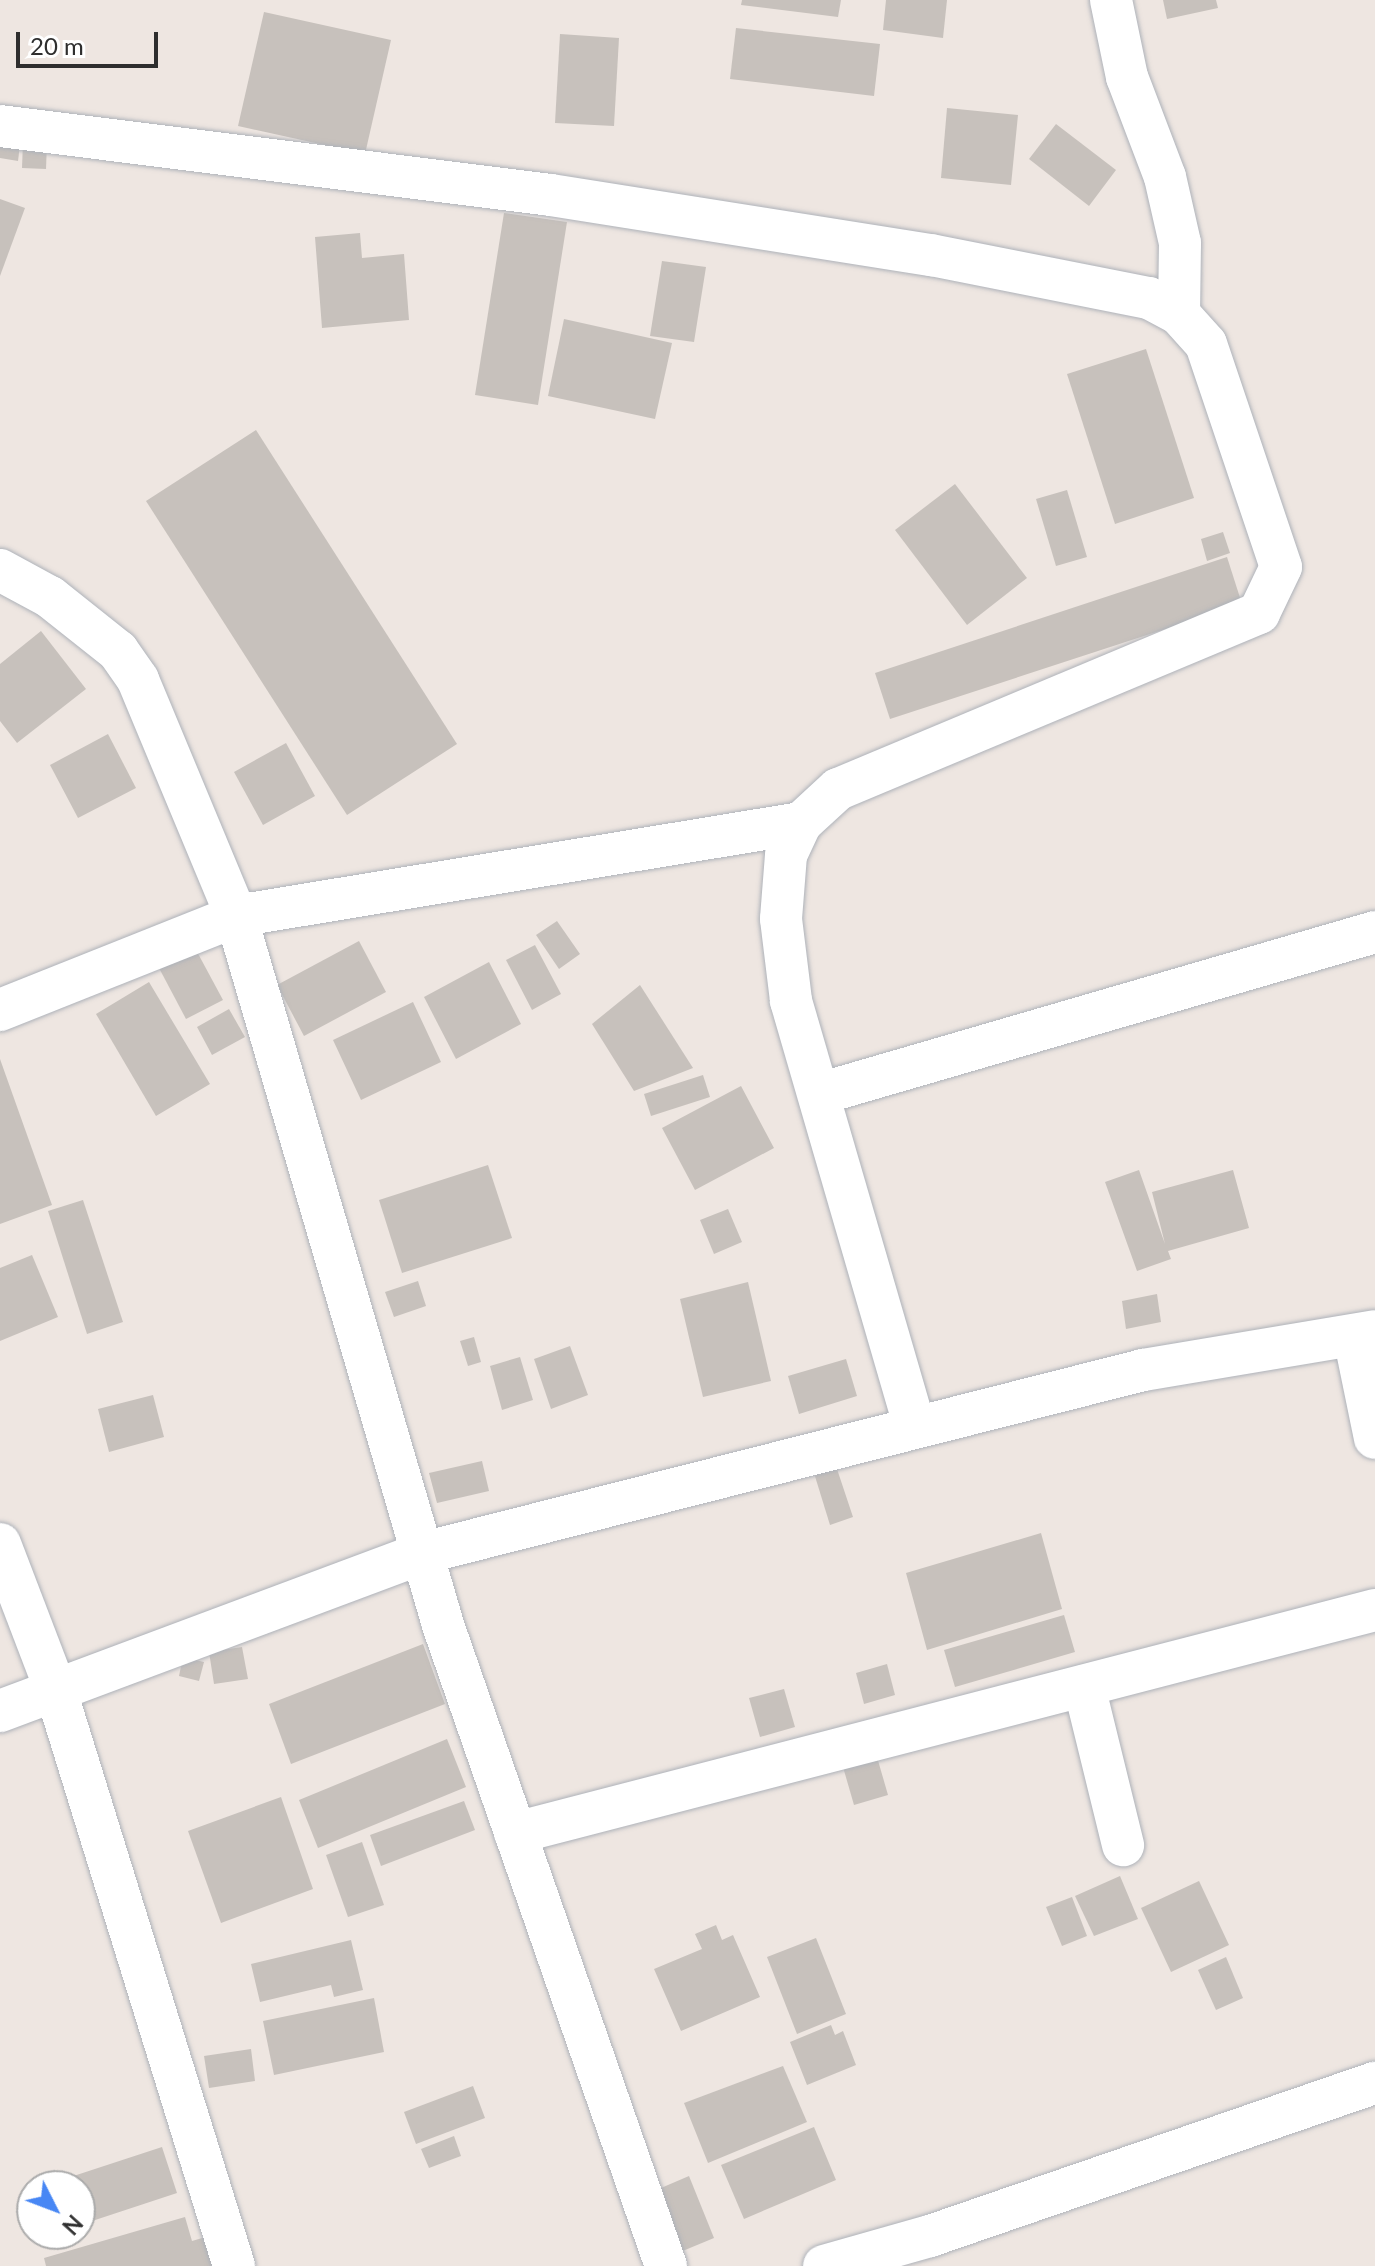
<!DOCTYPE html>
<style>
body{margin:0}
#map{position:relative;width:1375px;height:2266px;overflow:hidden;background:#eee6e1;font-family:Lato,sans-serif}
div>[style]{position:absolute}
.building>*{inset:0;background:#c7c1bc}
.roads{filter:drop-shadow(0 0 2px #aeb2b9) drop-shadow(0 0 2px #aeb2b9)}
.minor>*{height:42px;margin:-21px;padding:0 21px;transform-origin:21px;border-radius:21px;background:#fff}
span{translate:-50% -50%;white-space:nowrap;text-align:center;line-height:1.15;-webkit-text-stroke:6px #fff;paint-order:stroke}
.north{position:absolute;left:16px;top:2170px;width:80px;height:80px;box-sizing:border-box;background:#fff;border:2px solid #ababab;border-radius:50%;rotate:132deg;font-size:22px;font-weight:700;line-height:32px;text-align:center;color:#2e2e2e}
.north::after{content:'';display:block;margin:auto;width:28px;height:36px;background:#4887f4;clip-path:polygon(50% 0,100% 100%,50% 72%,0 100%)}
.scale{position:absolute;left:16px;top:32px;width:142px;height:36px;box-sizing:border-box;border:4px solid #2e2e2e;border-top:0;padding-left:10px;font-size:24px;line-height:28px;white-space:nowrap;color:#2e2e2e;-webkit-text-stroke:6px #fff;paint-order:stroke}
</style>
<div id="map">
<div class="building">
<i style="clip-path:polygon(742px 0,841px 0,838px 17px,741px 5px)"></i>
<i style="clip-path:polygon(886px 0,947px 0,943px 38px,883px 30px)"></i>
<i style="clip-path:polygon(1163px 0,1216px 0,1218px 8px,1167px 19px)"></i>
<i style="clip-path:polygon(264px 12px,391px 40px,365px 154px,238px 126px)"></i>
<i style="clip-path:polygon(736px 28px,880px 44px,874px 96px,730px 79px)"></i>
<i style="clip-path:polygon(560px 34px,619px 38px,614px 126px,555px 123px)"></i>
<i style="clip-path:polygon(947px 108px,1018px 115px,1011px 185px,941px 178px)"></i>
<i style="clip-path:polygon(1056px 124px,1116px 170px,1089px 206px,1029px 159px)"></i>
<i style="clip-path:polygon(0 134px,21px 136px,18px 161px,0 158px)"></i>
<i style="clip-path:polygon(23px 142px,47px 142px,46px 169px,22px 168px)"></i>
<i style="clip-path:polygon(0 199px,25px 208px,0 276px)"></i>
<i style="clip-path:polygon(504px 213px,567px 222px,538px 405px,475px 395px)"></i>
<i style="clip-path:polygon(360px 233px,362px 258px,404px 254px,409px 320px,322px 328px,315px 237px)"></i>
<i style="clip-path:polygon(662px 261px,706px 267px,694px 342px,650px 336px)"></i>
<i style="clip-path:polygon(564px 319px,672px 343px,655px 419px,548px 396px)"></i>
<i style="clip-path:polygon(1146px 349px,1194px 498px,1115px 524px,1067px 374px)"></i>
<i style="clip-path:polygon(256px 430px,457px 744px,347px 815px,146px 501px)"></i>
<i style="clip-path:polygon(955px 484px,1027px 578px,967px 625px,895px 530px)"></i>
<i style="clip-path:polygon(1067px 490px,1087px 557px,1056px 566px,1036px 499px)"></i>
<i style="clip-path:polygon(1223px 532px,1230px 553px,1207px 561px,1201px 539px)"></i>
<i style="clip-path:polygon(1227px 557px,1242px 604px,890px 719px,875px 673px)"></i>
<i style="clip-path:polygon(41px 631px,86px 689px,17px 743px,0 721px,0 664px)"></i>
<i style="clip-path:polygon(108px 734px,136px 788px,78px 818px,50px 765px)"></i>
<i style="clip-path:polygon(286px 743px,315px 796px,263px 825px,234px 772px)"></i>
<i style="clip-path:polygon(557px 921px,580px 954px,559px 969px,536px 935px)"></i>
<i style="clip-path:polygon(359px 941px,386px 992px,304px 1036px,277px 985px)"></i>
<i style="clip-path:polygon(535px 945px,561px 994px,532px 1010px,506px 960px)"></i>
<i style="clip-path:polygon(195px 948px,223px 1000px,186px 1019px,159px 968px)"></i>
<i style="clip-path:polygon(489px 962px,521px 1024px,456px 1059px,424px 997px)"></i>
<i style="clip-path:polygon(149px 982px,210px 1084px,156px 1116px,96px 1014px)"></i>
<i style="clip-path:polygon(640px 985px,693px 1068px,634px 1091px,592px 1024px)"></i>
<i style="clip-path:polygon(413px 1002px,441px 1062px,361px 1100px,333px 1040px)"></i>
<i style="clip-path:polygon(229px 1009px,245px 1037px,212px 1055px,197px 1027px)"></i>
<i style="clip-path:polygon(0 1059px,52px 1205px,0 1224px)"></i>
<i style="clip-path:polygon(703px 1075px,710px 1097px,651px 1116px,644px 1094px)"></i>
<i style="clip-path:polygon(741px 1086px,774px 1148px,695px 1190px,662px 1128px)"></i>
<i style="clip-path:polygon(488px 1165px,512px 1238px,402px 1273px,379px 1200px)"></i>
<i style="clip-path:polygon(1139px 1170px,1165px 1244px,1152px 1192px,1233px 1170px,1249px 1228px,1168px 1251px,1171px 1259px,1137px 1271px,1105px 1182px)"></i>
<i style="clip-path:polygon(83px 1200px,123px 1322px,87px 1334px,48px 1211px)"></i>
<i style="clip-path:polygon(728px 1209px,742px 1242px,714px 1254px,700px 1220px)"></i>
<i style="clip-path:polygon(32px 1255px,58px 1317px,0 1341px,0 1268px)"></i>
<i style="clip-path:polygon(418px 1281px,426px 1306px,394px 1317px,385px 1292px)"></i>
<i style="clip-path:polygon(748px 1282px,771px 1381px,703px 1397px,680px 1299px)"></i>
<i style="clip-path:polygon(1157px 1294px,1161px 1322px,1126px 1329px,1122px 1301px)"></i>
<i style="clip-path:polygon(474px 1337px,481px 1362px,468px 1366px,460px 1341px)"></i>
<i style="clip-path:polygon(570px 1346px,588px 1395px,551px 1409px,534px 1359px)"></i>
<i style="clip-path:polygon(520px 1357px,533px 1400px,502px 1410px,490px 1366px)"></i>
<i style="clip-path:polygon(846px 1359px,857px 1396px,799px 1414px,788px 1376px)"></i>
<i style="clip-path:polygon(153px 1395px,164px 1437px,109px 1452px,98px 1409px)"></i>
<i style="clip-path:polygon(482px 1461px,489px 1491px,437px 1503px,429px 1473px)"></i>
<i style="clip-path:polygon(836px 1466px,853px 1517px,830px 1525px,814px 1473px)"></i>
<i style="clip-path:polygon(1041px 1533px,1062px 1609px,927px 1650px,906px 1573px)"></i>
<i style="clip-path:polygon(1064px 1615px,1075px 1652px,955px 1687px,944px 1650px)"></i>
<i style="clip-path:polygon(423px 1644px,445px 1704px,291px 1764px,269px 1704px)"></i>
<i style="clip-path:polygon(242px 1647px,248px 1679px,214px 1684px,209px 1652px)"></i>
<i style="clip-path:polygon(183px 1657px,204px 1662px,199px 1681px,179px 1676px)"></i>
<i style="clip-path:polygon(887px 1664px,895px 1695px,864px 1704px,856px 1673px)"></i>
<i style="clip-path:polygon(784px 1689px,795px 1727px,760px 1737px,749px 1698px)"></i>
<i style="clip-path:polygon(447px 1739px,466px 1787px,318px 1848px,299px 1800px)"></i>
<i style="clip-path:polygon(877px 1757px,888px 1795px,854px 1805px,843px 1767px)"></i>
<i style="clip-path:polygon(281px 1797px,313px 1889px,221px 1923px,188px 1831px)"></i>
<i style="clip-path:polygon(464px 1801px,475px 1830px,381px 1866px,370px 1835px)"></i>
<i style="clip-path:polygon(362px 1842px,384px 1905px,348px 1917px,326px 1855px)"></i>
<i style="clip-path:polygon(1120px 1876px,1138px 1919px,1094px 1936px,1075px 1896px)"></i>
<i style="clip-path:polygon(1199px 1881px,1229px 1945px,1171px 1972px,1141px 1908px)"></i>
<i style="clip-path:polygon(1072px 1897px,1087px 1936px,1062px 1946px,1046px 1907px)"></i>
<i style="clip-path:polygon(716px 1925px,722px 1940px,733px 1935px,760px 1997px,681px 2031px,654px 1969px,702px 1949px,695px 1934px)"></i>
<i style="clip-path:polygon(816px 1938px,846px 2014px,797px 2034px,767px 1957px)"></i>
<i style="clip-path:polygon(351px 1940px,363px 1990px,334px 1997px,331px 1985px,260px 2002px,251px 1964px)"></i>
<i style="clip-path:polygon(1226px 1957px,1243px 1998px,1216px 2010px,1198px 1970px)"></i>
<i style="clip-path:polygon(374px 1998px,384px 2052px,274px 2075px,263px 2021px)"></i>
<i style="clip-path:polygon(831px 2025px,835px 2035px,843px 2031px,856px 2065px,807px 2085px,790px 2042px)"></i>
<i style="clip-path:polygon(251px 2049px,255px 2081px,209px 2088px,204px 2056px)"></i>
<i style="clip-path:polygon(783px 2066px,807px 2122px,708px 2163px,684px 2103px)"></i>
<i style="clip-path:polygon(473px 2086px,485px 2118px,416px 2144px,404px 2112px)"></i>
<i style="clip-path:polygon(814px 2127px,836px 2180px,744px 2219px,721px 2165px)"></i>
<i style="clip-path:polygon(454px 2136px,461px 2156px,429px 2168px,421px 2149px)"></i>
<i style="clip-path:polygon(162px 2147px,177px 2193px,80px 2225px,80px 2186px,43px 2186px)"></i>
<i style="clip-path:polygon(689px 2176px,714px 2238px,673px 2255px,647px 2194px)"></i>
<i style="clip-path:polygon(32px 2189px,32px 2224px,31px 2224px,21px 2192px)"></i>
<i style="clip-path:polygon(185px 2217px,192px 2241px,216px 2234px,214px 2266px,46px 2266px,44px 2258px)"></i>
</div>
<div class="roads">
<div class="minor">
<i style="left:1111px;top:0;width:79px;rotate:78.3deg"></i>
<i style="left:1127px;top:77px;width:107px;rotate:69.2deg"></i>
<i style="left:1165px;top:177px;width:68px;rotate:77.2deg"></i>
<i style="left:1180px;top:243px;width:71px;rotate:90.8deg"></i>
<i style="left:0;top:126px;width:555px;rotate:7.14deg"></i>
<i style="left:551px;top:195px;width:385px;rotate:9deg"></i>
<i style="left:931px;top:255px;width:222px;rotate:11.2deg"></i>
<i style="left:1149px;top:298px;width:34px;rotate:28deg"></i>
<i style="left:1179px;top:314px;width:40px;rotate:48deg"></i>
<i style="left:1206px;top:344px;width:235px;rotate:71.4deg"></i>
<i style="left:1281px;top:567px;width:51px;rotate:115.6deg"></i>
<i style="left:1259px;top:613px;width:456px;rotate:157.3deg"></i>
<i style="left:838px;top:789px;width:50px;rotate:137.4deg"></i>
<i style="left:801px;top:823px;width:35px;rotate:115deg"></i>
<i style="left:786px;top:855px;width:64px;rotate:94.5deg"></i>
<i style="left:781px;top:919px;width:83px;rotate:83deg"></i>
<i style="left:791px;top:1001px;width:441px;rotate:73.8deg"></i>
<i style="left:0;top:570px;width:57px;rotate:28.4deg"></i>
<i style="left:50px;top:597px;width:87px;rotate:38.5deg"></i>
<i style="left:118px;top:651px;width:35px;rotate:55deg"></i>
<i style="left:138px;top:680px;width:256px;rotate:67.4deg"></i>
<i style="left:236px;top:916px;width:739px;rotate:73.72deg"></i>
<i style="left:443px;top:1625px;width:679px;rotate:70.82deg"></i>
<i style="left:0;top:1010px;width:254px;rotate:-21.7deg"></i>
<i style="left:236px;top:916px;width:573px;rotate:-9.35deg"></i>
<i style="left:819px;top:1094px;width:579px;rotate:-16.24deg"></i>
<i style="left:1354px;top:1336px;width:104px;rotate:78.4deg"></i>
<i style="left:0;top:1544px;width:154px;rotate:69.1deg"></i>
<i style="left:55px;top:1688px;width:605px;rotate:72.79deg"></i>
<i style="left:1084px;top:1686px;width:164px;rotate:76.2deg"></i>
<i style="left:0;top:1711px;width:452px;rotate:-20.5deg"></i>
<i style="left:423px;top:1553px;width:743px;rotate:-14.26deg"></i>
<i style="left:1143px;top:1370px;width:235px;rotate:-9.5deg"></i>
<i style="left:515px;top:1833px;width:888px;rotate:-14.54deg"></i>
<i style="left:824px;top:2266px;width:110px;rotate:-15.8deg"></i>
<i style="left:930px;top:2236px;width:471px;rotate:-19deg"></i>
</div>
</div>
<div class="north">N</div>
<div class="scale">20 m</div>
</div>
